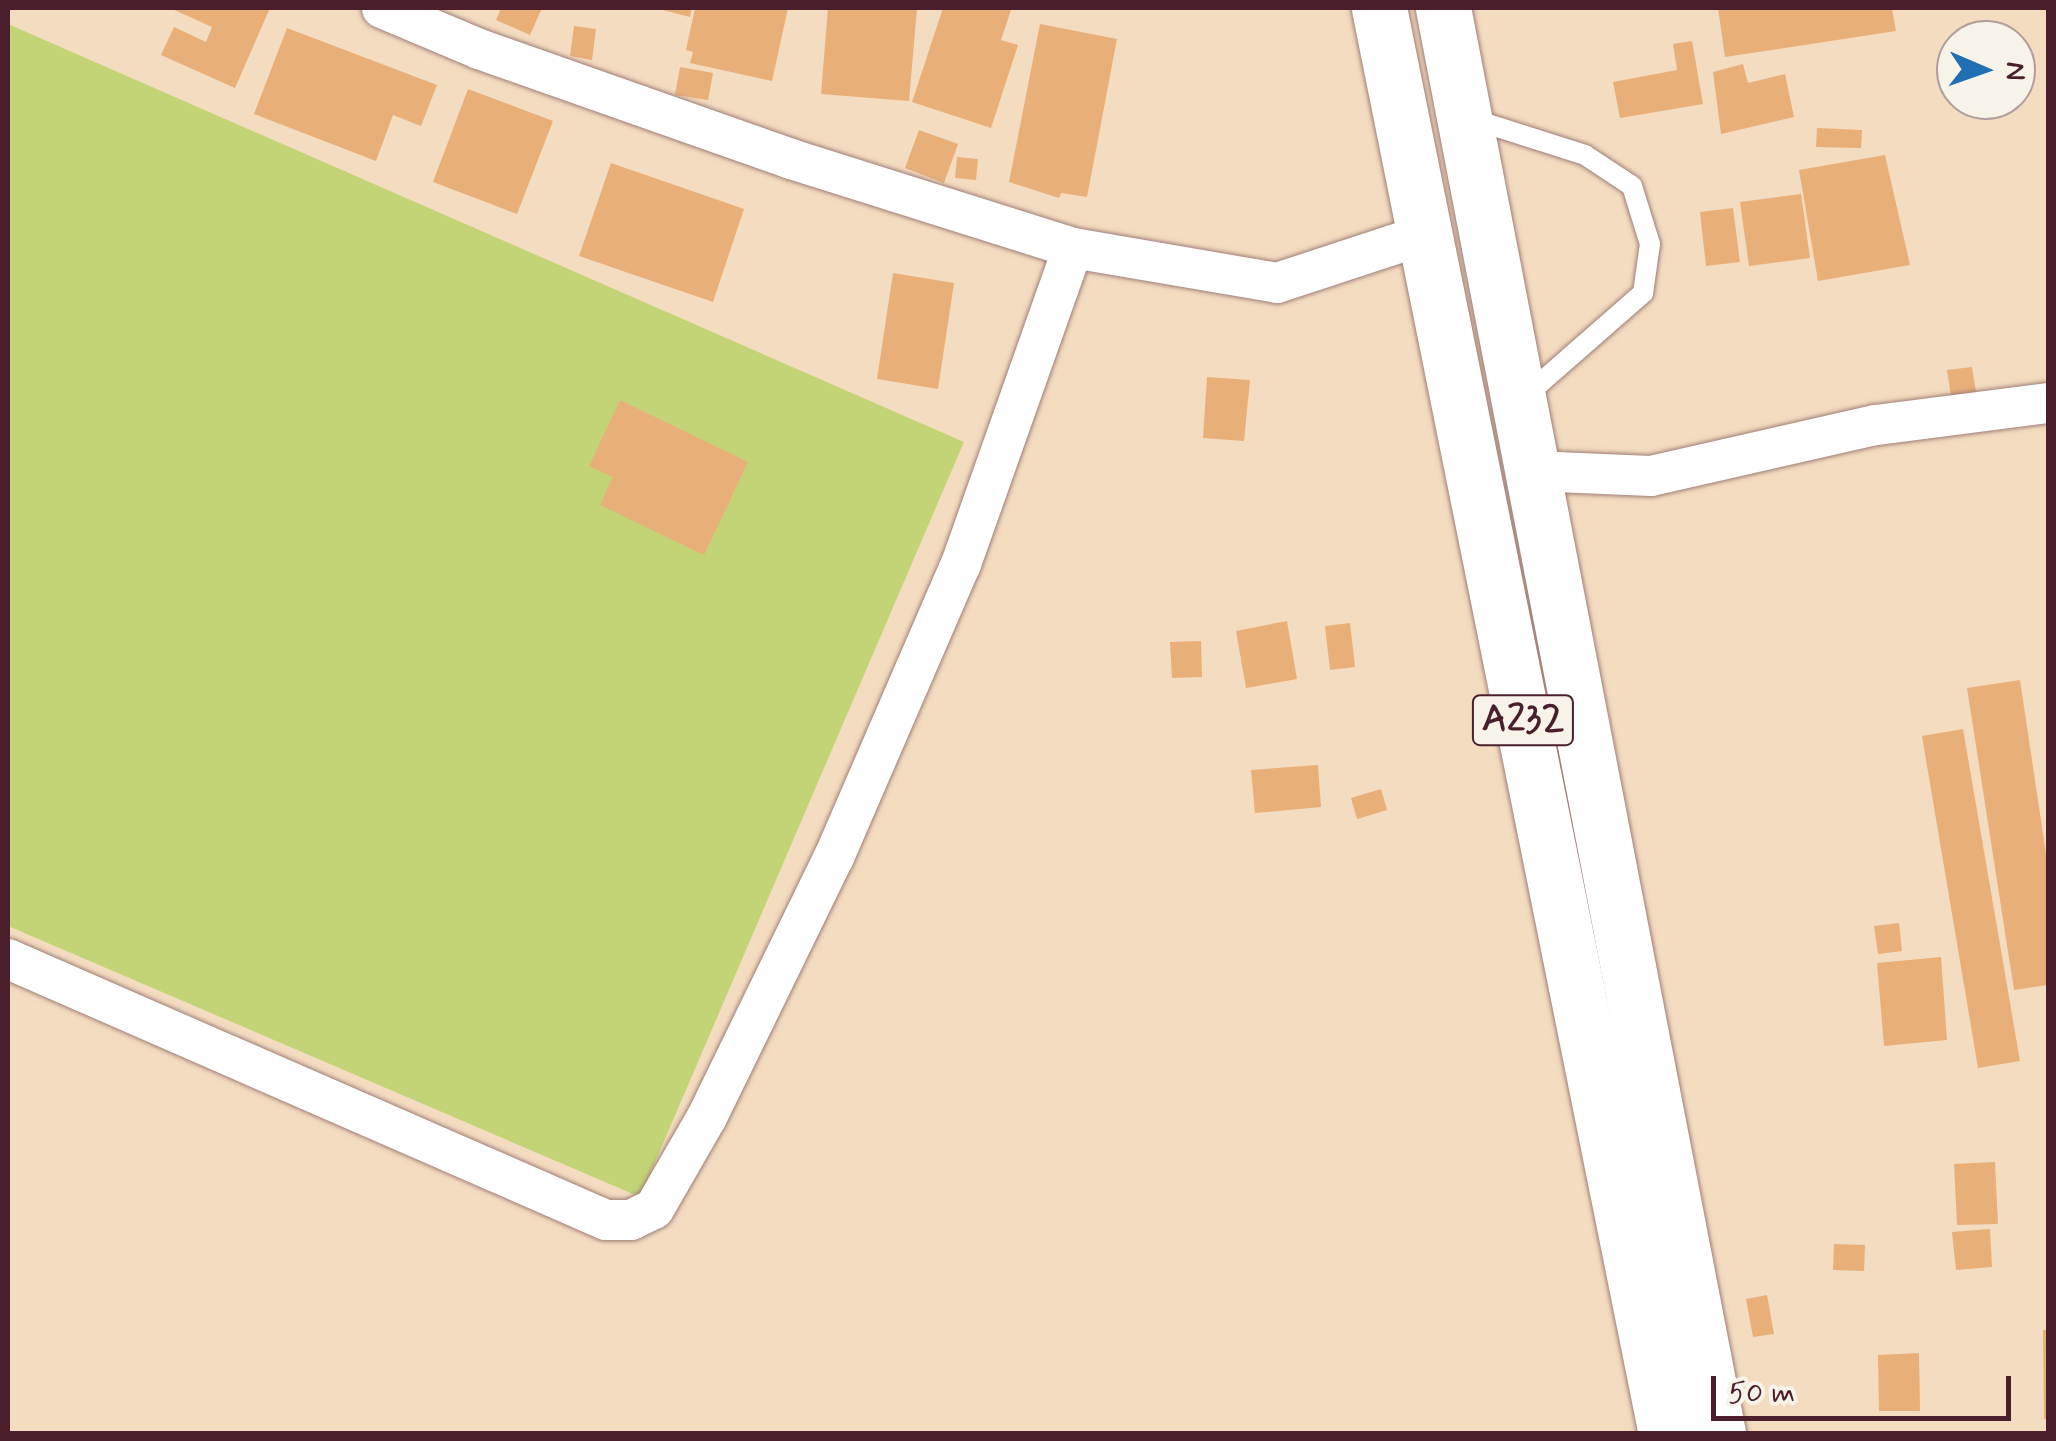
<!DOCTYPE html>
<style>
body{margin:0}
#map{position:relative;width:2056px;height:1441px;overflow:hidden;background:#f4dcc0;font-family:Mynerve,sans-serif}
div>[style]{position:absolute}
.green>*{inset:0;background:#c3d477}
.building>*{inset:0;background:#e8af78}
.roads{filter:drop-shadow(0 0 2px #9f7e76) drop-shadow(0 0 2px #9f7e76)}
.lane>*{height:20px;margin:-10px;padding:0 10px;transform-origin:10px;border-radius:10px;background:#fff}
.street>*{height:40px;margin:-20px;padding:0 20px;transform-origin:20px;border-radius:20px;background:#fff}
.highway>*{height:55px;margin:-27.5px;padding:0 27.5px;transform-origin:27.5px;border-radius:27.5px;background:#fff}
span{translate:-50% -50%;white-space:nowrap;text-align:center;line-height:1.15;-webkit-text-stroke:9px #f7f3e8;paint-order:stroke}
.shield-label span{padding:2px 8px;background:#f7f3e8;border:2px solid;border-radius:8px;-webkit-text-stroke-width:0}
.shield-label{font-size:38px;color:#4a1f2b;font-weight:700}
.frame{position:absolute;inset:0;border:10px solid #4a1f2b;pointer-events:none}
.north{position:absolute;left:1936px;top:20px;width:100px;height:100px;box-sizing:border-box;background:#f7f3e8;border:2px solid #b29e9c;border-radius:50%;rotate:92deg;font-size:28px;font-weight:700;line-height:40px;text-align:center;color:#4a1f2b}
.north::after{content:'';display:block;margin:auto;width:35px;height:45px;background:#1f6fb2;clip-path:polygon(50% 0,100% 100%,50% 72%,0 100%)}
.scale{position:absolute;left:1711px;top:1376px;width:300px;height:45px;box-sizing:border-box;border:5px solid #4a1f2b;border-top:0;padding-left:12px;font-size:30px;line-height:35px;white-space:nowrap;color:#4a1f2b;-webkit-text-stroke:8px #f7f3e8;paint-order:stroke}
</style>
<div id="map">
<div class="green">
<i style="clip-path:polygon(8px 24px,964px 442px,640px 1197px,8px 926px)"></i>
</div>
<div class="building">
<i style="clip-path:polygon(170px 8px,270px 8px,235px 88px,161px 55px,174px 27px,206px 42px,212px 27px)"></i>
<i style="clip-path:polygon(501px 8px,542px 8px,530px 35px,496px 20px)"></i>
<i style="clip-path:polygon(655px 8px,692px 8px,690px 17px)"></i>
<i style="clip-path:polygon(695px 8px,788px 8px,772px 81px,690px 63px,693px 52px,686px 50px)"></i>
<i style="clip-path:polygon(828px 8px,917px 8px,909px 101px,821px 94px)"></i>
<i style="clip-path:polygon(943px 8px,1011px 10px,1001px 40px,1018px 45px,991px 128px,912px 102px)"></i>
<i style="clip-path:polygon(1718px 8px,1892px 8px,1896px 31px,1725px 57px)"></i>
<i style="clip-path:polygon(1040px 24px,1117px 39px,1087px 197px,1061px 193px,1059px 198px,1009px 182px)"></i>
<i style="clip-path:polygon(574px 26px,596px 29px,592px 60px,570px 56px)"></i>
<i style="clip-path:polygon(287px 28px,437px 85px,421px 126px,393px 115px,376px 161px,254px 114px)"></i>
<i style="clip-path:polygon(1692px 41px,1703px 104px,1620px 118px,1613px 82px,1677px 70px,1673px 44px)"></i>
<i style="clip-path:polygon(1743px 64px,1748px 83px,1785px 74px,1794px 117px,1721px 134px,1713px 72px)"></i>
<i style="clip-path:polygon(680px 67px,713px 73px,708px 100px,675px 95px)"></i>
<i style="clip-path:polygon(468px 89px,553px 121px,517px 214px,433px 182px)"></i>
<i style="clip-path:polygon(1817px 128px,1862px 130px,1861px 148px,1816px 147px)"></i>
<i style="clip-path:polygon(919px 130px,958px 144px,944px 183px,905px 168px)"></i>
<i style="clip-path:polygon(1885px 155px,1910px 265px,1818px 281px,1799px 170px)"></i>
<i style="clip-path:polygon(957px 157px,978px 159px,976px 180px,955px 178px)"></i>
<i style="clip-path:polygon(611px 163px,744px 209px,713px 302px,579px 256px)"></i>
<i style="clip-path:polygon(1801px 194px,1810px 258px,1749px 266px,1740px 202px)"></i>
<i style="clip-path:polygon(1733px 208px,1740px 262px,1706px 266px,1700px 212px)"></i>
<i style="clip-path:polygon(893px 273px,954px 283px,938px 389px,877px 379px)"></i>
<i style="clip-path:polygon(1972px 367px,1976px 392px,1951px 396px,1947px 370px)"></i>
<i style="clip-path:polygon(1207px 377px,1250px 380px,1244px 441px,1203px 438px)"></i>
<i style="clip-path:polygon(620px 400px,748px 462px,704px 555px,600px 505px,613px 477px,589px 466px)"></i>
<i style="clip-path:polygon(1287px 621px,1297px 679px,1246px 688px,1236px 631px)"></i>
<i style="clip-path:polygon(1350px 623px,1355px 667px,1330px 670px,1325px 626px)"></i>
<i style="clip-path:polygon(1201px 641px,1202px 677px,1172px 678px,1170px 642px)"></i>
<i style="clip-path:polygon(2020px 680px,2048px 867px,2048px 985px,2014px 990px,1967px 688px)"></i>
<i style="clip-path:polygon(1963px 729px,2020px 1061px,1978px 1068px,1922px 736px)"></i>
<i style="clip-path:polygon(1318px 765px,1321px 807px,1255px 813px,1251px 770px)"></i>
<i style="clip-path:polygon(1381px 789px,1387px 810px,1357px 819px,1351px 798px)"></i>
<i style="clip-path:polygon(1899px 923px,1902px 951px,1878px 954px,1874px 926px)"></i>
<i style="clip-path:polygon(1941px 957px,1947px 1040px,1884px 1046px,1877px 963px)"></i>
<i style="clip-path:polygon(1995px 1162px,1998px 1224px,1957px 1225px,1954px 1164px)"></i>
<i style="clip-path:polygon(1990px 1229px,1992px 1267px,1956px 1270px,1952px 1232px)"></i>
<i style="clip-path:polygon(1834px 1244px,1865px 1245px,1864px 1271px,1833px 1270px)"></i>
<i style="clip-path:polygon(1767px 1295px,1774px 1334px,1753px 1337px,1746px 1299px)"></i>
<i style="clip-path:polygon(2043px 1330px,2048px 1330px,2048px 1419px,2044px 1419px)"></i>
<i style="clip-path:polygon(1919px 1353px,1920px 1411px,1879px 1411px,1878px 1355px)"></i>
</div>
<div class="roads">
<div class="lane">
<i style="left:1469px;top:118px;width:122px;rotate:17.7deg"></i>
<i style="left:1585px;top:155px;width:56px;rotate:33.4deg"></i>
<i style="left:1632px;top:186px;width:61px;rotate:72.8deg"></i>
<i style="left:1650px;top:244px;width:49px;rotate:98.1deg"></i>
<i style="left:1643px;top:293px;width:161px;rotate:138.8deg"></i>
</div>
<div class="street">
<i style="left:382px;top:8px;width:105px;rotate:22.9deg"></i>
<i style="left:479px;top:49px;width:331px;rotate:19.4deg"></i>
<i style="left:791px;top:159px;width:296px;rotate:17.5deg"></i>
<i style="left:1073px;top:248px;width:207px;rotate:9.7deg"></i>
<i style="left:1277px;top:283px;width:157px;rotate:-18.2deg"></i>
<i style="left:1532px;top:471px;width:119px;rotate:2.4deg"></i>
<i style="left:1651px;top:476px;width:231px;rotate:-12.8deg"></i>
<i style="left:1876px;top:425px;width:173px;rotate:-7.3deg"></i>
<i style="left:8px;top:959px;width:652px;rotate:23.58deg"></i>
<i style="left:606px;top:1220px;width:25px"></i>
<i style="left:631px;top:1220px;width:25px;rotate:-26deg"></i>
<i style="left:654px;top:1209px;width:106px;rotate:-60.1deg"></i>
<i style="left:707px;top:1117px;width:289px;rotate:-64deg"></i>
<i style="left:834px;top:857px;width:319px;rotate:-66.6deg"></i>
<i style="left:961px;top:564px;width:335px;rotate:-70.5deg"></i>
</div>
<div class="highway">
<i style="left:1379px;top:8px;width:1455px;rotate:78.62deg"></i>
<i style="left:1443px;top:8px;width:1452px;rotate:79.08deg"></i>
</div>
</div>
<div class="shield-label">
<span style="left:1523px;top:720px">A232</span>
</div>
<div class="frame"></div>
<div class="north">N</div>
<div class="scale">50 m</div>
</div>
